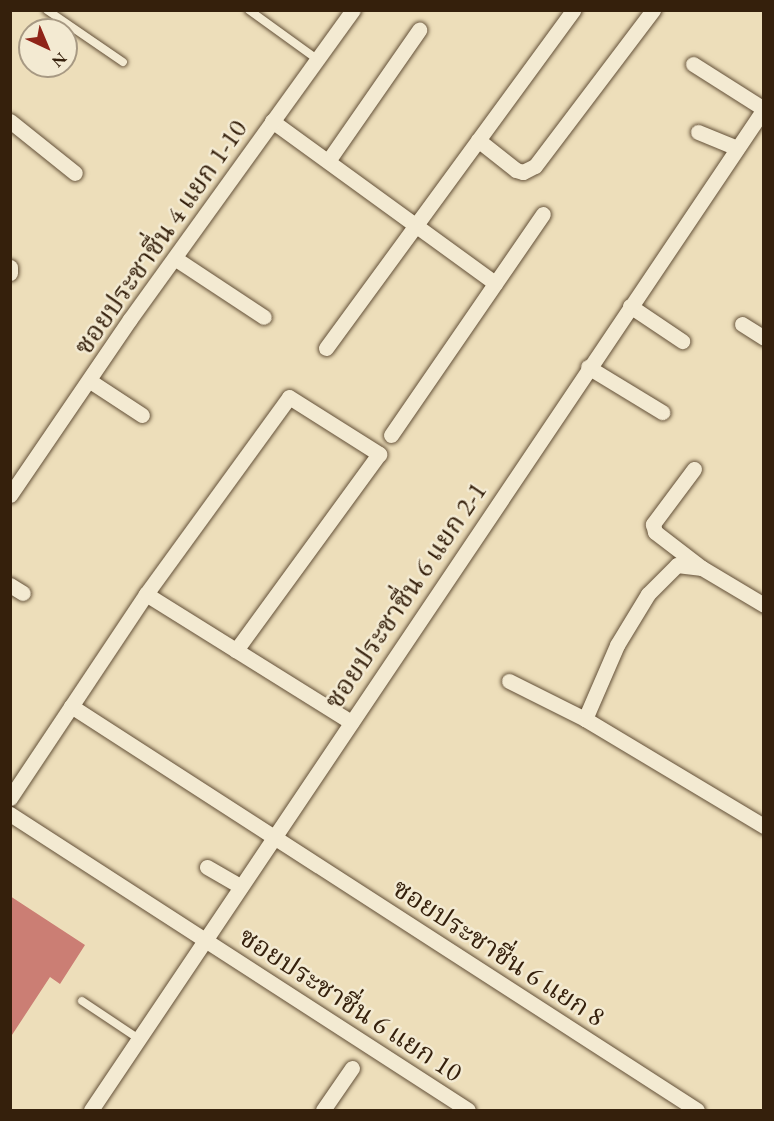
<!DOCTYPE html>
<meta charset="utf-8">
<style>
body{margin:0}
#map{position:relative;width:774px;height:1121px;overflow:hidden;background:#eddeba;font-family:"EB Garamond","Noto Serif Thai",serif}
div>[style]{position:absolute}
.building>*{inset:0;background:#cb7e74}
.roads{filter:drop-shadow(0 0 2px #635038) drop-shadow(0 0 2px #635038)}
.lane>*{height:8px;margin:-4px;padding:0 4px;transform-origin:4px;border-radius:4px;background:#f3ead2}
.street>*{height:15px;margin:-7.5px;padding:0 7.5px;transform-origin:7.5px;border-radius:7.5px;background:#f3ead2}
span{translate:-50% -50%;white-space:nowrap;text-align:center;line-height:1.15;-webkit-text-stroke:5px #f3ead2;paint-order:stroke}
.street-label{font-size:27px;color:#35200c}
.frame{position:absolute;inset:0;border:12px solid #35200c;pointer-events:none}
.north{position:absolute;left:18px;top:18px;width:60px;height:60px;box-sizing:border-box;background:#f3ead2;border:2px solid #a79983;border-radius:50%;rotate:136deg;font-size:16px;font-weight:700;line-height:24px;text-align:center;color:#35200c}
.north::after{content:'';display:block;margin:auto;width:21px;height:27px;background:#8f2418;clip-path:polygon(50% 0,100% 100%,50% 72%,0 100%)}
</style>
<div id="map">
<div class="building">
<i style="clip-path:polygon(10px 896px,85px 945px,60px 984px,50px 977px,10px 1038px)"></i>
</div>
<div class="roads">
<div class="lane">
<i style="left:47px;top:10px;width:92px;rotate:34.4deg"></i>
<i style="left:249px;top:10px;width:85px;rotate:35.9deg"></i>
<i style="left:82px;top:1001px;width:69px;rotate:33.7deg"></i>
</div>
<div class="street">
<i style="left:10px;top:121px;width:83px;rotate:38.7deg"></i>
<i style="left:272px;top:121px;width:276px;rotate:36deg"></i>
<i style="left:698px;top:132px;width:42px;rotate:22.3deg"></i>
<i style="left:478px;top:140px;width:48px;rotate:38.3deg"></i>
<i style="left:516px;top:170px;width:7px;rotate:16deg"></i>
<i style="left:523px;top:172px;width:13px;rotate:-27deg"></i>
<i style="left:535px;top:166px;width:196px;rotate:-52.9deg"></i>
<i style="left:328px;top:161px;width:160px;rotate:-55.2deg"></i>
<i style="left:176px;top:259px;width:105px;rotate:33.4deg"></i>
<i style="left:10px;top:267px;width:6px;rotate:90deg"></i>
<i style="left:630px;top:306px;width:63px;rotate:33.9deg"></i>
<i style="left:742px;top:324px;width:26px;rotate:32deg"></i>
<i style="left:326px;top:348px;width:419px;rotate:-53.8deg"></i>
<i style="left:588px;top:367px;width:87px;rotate:31.3deg"></i>
<i style="left:90px;top:381px;width:62px;rotate:33.2deg"></i>
<i style="left:391px;top:435px;width:268px;rotate:-55.5deg"></i>
<i style="left:694px;top:469px;width:69px;rotate:126.7deg"></i>
<i style="left:653px;top:524px;width:8px;rotate:76deg"></i>
<i style="left:655px;top:532px;width:59px;rotate:37.5deg"></i>
<i style="left:702px;top:568px;width:72px;rotate:30.8deg"></i>
<i style="left:10px;top:495px;width:213px;rotate:-55.7deg"></i>
<i style="left:130px;top:319px;width:381px;rotate:-54.2deg"></i>
<i style="left:10px;top:585px;width:15px;rotate:32deg"></i>
<i style="left:146px;top:594px;width:242px;rotate:32deg"></i>
<i style="left:509px;top:681px;width:85px;rotate:26.6deg"></i>
<i style="left:585px;top:719px;width:209px;rotate:30.9deg"></i>
<i style="left:71px;top:706px;width:745px;rotate:32.84deg"></i>
<i style="left:585px;top:719px;width:81px;rotate:-66.6deg"></i>
<i style="left:617px;top:645px;width:60px;rotate:-58.7deg"></i>
<i style="left:648px;top:594px;width:41px;rotate:-45deg"></i>
<i style="left:677px;top:565px;width:25px;rotate:7deg"></i>
<i style="left:10px;top:798px;width:245px;rotate:-56.3deg"></i>
<i style="left:146px;top:594px;width:243px;rotate:-54deg"></i>
<i style="left:289px;top:397px;width:107px;rotate:32.3deg"></i>
<i style="left:379px;top:454px;width:243px;rotate:126.1deg"></i>
<i style="left:10px;top:814px;width:545px;rotate:32.87deg"></i>
<i style="left:207px;top:867px;width:39px;rotate:30deg"></i>
<i style="left:91px;top:1110px;width:1206px;rotate:-56.09deg"></i>
<i style="left:764px;top:109px;width:84px;rotate:-147.6deg"></i>
<i style="left:323px;top:1110px;width:51px;rotate:-55.4deg"></i>
</div>
</div>
<div class="street-label">
<span style="left:160px;top:237px;rotate:-55deg">ซอยประชาชื่น 4 แยก 1-10</span>
<span style="left:405px;top:595px;rotate:-56deg">ซอยประชาชื่น 6 แยก 2-1</span>
<span style="left:499px;top:952px;rotate:33deg">ซอยประชาชื่น 6 แยก 8</span>
<span style="left:351px;top:1004px;rotate:33deg">ซอยประชาชื่น 6 แยก 10</span>
</div>
<div class="frame"></div>
<div class="north">N</div>
</div>
